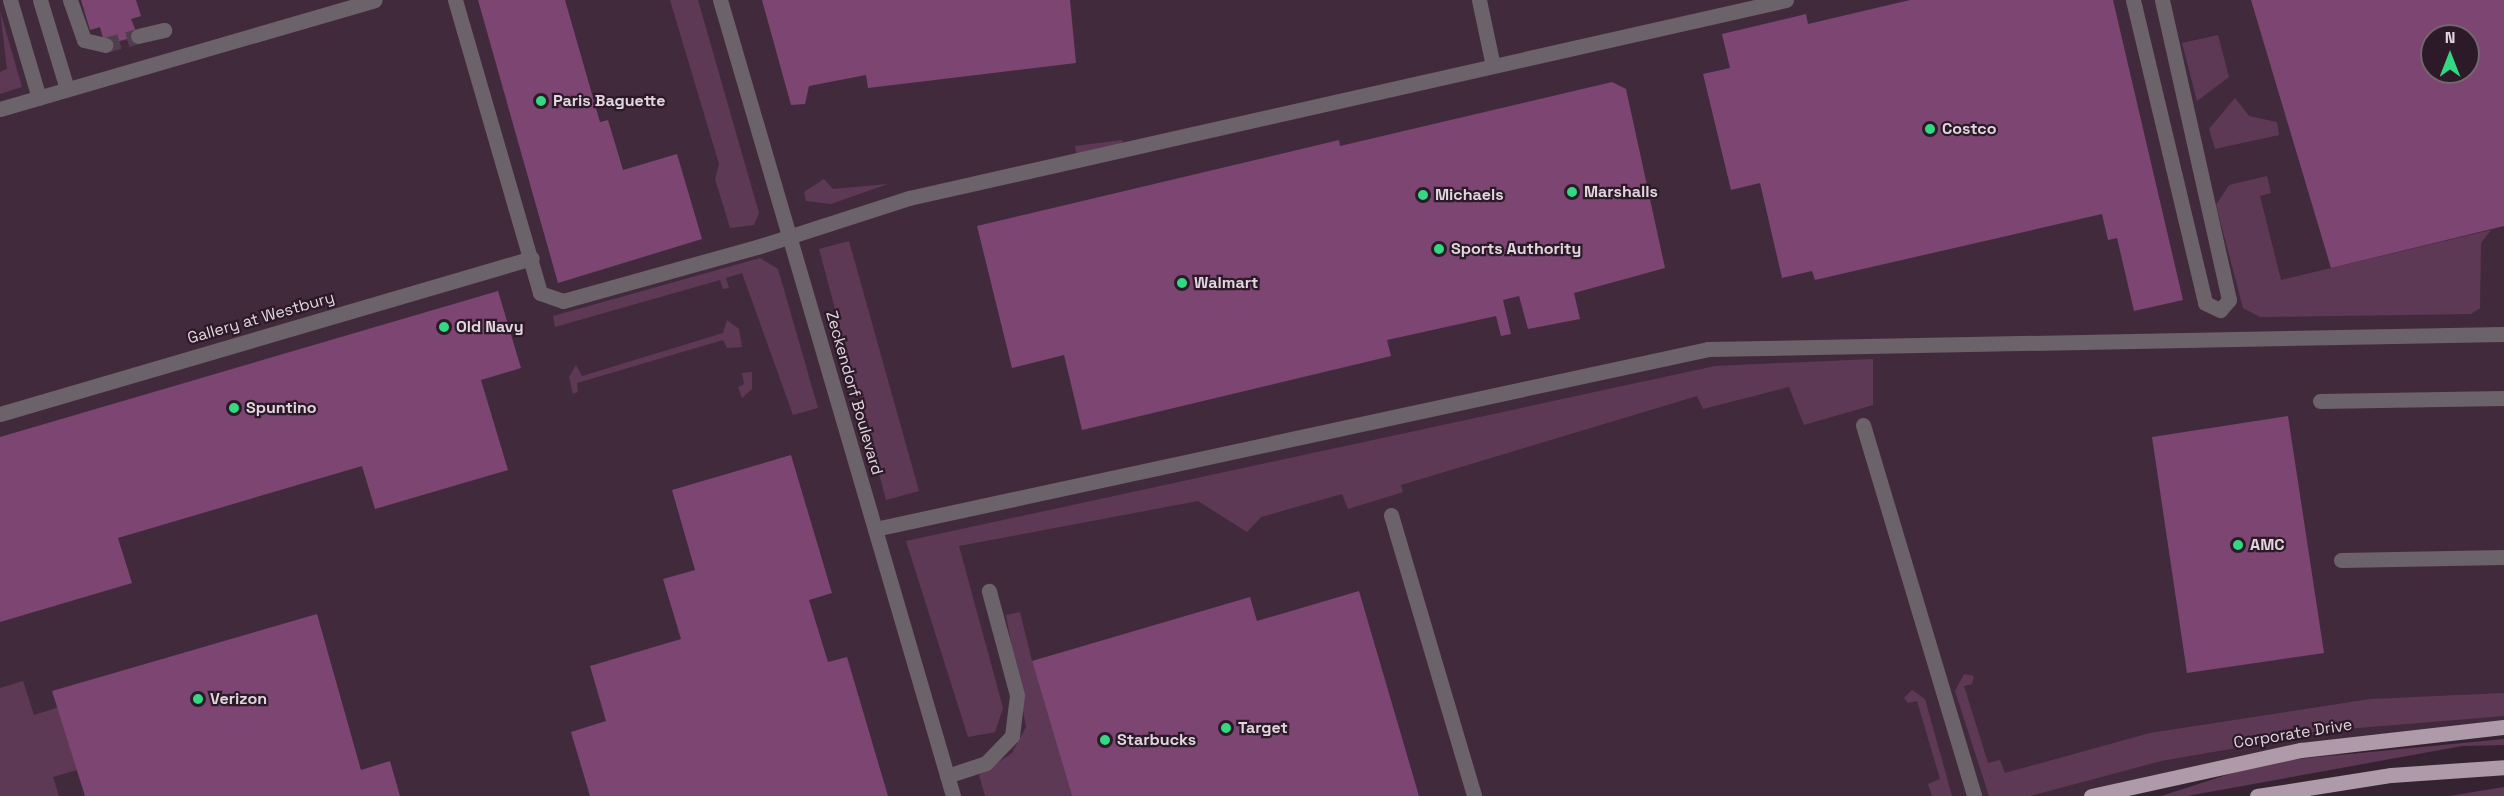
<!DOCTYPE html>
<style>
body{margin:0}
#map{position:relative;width:2504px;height:796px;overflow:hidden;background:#362332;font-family:"Space Grotesk",sans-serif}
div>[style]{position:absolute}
.built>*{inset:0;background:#422a3d}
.green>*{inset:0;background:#5d3956}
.building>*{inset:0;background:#7c4572}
.minor-tunnel>*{height:15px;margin-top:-7.5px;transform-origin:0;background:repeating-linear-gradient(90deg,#503e4c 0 15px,transparent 0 23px)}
.minor>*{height:15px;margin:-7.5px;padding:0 7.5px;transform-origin:7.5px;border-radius:7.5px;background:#6c626a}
.major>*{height:15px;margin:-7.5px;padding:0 7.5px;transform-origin:7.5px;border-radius:7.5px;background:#ae9aa9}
.dots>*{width:16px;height:16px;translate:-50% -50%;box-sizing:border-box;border:3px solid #2c1a28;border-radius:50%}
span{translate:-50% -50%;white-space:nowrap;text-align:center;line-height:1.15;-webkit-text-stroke:4.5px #2c1a28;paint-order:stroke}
.poi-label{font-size:16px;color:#e1d5de;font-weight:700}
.left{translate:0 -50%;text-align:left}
.street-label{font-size:16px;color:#e1d5de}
.north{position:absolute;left:2420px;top:24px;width:60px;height:60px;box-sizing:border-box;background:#2c1a28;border:2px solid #746571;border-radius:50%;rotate:0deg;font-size:16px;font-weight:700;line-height:24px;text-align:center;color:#e1d5de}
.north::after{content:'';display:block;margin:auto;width:21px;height:27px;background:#33d882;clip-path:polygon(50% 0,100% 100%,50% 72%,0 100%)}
</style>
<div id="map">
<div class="built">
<i style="clip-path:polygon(evenodd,0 0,2504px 0,2504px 727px,2091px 796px,0 796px,0 0,2432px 36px,2468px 36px,2468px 72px,2432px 72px,2432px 36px)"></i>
</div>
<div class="green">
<i style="clip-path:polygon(670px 0,698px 0,759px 213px,754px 225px,730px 228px,715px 179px,719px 164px)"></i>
<i style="clip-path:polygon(0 11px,22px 87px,0 94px,0 72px,7px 69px)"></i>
<i style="clip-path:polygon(2218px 35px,2229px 77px,2197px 101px,2182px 43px)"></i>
<i style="clip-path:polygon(2235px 98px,2249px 116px,2277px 122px,2279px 135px,2215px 149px,2209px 129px)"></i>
<i style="clip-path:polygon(1122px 140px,1124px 147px,1077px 157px,1075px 146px)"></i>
<i style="clip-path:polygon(2267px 176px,2271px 193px,2260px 196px,2281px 280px,2491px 230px,2481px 243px,2480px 308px,2471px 314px,2260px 317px,2243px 308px,2216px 205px,2229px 185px)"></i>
<i style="clip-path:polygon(824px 179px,833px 189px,888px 184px,831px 204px,806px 201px,804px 192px)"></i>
<i style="clip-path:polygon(849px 241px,919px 491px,886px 500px,819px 249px)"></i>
<i style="clip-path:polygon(760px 258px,778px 269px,818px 408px,793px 415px,742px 273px,726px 278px,729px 288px,723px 289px,720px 280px,555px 327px,553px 316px)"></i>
<i style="clip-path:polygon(727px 320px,739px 329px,742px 347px,727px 348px,723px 340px,577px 383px,578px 392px,573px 394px,569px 377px,576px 365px,582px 376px,723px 333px)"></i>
<i style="clip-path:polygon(1873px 359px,1873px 405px,1804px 425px,1789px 387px,1703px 409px,1697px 396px,1401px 485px,1403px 492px,1348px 509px,1342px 494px,1261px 517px,1247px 532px,1198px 501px,959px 546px,1003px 708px,995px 732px,968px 737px,906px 541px,1715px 366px)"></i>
<i style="clip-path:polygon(752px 372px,752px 389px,742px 398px,738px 387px,744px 384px,742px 373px)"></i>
<i style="clip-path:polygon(1020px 612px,1032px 661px,1072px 796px,985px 796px,979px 775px,1012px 753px,1026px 727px,1006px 615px)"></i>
<i style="clip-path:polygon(1964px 674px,1974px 676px,1972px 684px,1964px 686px,1988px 763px,2000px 760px,2005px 773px,2150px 733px,2370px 699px,2504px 693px,2504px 716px,2345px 729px,2161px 761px,2030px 796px,1989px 796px,1955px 691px)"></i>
<i style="clip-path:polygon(23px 681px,34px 715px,59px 707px,77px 770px,53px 777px,59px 796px,0 796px,0 688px)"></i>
<i style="clip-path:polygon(1912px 690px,1925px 699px,1952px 796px,1932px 796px,1928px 784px,1940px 779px,1917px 701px,1908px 703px,1904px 698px)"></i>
<i style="clip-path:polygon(2504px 739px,2504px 745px,2462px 746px,2187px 796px,2161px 796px,2267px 762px)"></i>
<i style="clip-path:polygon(2504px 787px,2504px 796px,2449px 796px)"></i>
</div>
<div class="building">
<i style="clip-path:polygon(81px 0,136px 0,141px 16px,131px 19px,138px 36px,105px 45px,100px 27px,90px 30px)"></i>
<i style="clip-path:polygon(478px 0,565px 0,600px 122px,608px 120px,623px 170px,677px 154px,702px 239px,558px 283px)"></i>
<i style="clip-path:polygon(762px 0,1070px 0,1076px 63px,868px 88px,866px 75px,809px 86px,805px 104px,791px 105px)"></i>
<i style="clip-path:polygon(1910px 0,2113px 0,2183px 300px,2134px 311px,2117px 238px,2108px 240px,2102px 214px,1815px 280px,1812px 271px,1782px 278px,1760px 183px,1731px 190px,1703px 74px,1730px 68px,1722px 34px,1806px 14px,1808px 24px)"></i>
<i style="clip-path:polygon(evenodd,2251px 0,2504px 0,2504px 226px,2331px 268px,2251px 0,2432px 36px,2468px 36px,2468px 72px,2432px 72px,2432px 36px)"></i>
<i style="clip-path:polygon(1612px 82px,1626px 89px,1665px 268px,1574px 293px,1580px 319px,1528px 329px,1519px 296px,1503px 300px,1511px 334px,1501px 336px,1496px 316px,1387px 340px,1391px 356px,1082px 430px,1064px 355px,1012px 368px,977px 226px,1339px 140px,1340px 146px)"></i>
<i style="clip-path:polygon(498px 291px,521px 368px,481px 380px,508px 470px,375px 509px,362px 466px,118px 538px,132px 583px,0 622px,0 437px)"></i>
<i style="clip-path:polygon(2288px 416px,2324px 653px,2187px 673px,2152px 437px)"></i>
<i style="clip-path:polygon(791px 455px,832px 593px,809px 600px,828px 662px,847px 657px,888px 796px,590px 796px,571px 732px,606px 721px,590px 666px,681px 639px,663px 579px,695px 570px,672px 490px)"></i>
<i style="clip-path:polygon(1359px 591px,1419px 796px,1072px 796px,1032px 661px,1250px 597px,1257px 621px)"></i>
<i style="clip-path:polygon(317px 614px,361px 770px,390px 761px,400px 796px,85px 796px,52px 691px)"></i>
</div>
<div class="minor-tunnel">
<i style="left:105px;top:45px;width:34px;rotate:-15deg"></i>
</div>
<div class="minor">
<i style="left:10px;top:0;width:102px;rotate:73.5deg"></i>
<i style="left:40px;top:0;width:93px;rotate:73.1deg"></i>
<i style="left:70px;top:0;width:42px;rotate:70.7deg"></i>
<i style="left:84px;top:40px;width:22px;rotate:13deg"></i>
<i style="left:455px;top:0;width:305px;rotate:73.8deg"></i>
<i style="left:540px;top:293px;width:24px;rotate:19deg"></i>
<i style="left:563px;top:301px;width:201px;rotate:-15.6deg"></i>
<i style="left:757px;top:247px;width:160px;rotate:-17.9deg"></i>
<i style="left:909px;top:198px;width:899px;rotate:-12.72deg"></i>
<i style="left:720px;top:0;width:829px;rotate:73.68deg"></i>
<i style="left:1479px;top:0;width:67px;rotate:78deg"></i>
<i style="left:2133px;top:0;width:311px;rotate:76.6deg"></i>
<i style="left:2205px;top:303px;width:17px;rotate:25deg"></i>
<i style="left:2162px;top:0;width:307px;rotate:77.4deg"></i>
<i style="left:2229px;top:300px;width:13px;rotate:132deg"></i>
<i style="left:138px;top:36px;width:27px;rotate:-13deg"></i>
<i style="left:0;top:109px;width:390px;rotate:-16.2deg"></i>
<i style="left:2320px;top:401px;width:184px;rotate:-0.9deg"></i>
<i style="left:0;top:414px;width:554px;rotate:-16.34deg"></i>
<i style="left:1863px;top:425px;width:387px;rotate:73.3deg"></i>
<i style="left:1391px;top:515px;width:293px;rotate:73.5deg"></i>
<i style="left:875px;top:529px;width:852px;rotate:-12.19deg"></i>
<i style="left:1708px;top:349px;width:796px;rotate:-1.08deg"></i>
<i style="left:2341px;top:560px;width:163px;rotate:-1.1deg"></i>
<i style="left:947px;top:776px;width:41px;rotate:-18.4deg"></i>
<i style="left:986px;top:763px;width:37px;rotate:-46deg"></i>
<i style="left:1012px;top:736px;width:41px;rotate:-83deg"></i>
<i style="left:1017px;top:695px;width:108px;rotate:-105.1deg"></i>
</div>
<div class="major">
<i style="left:2091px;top:796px;width:215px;rotate:-12.4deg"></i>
<i style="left:2301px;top:750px;width:204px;rotate:-6.5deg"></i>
<i style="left:2257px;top:796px;width:136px;rotate:-8.9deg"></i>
<i style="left:2391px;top:775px;width:113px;rotate:-4deg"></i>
</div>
<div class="dots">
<i style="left:541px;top:101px;background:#33d882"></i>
<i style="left:1930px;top:129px;background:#33d882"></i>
<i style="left:1572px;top:192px;background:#33d882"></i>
<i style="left:1423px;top:195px;background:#33d882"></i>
<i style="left:1439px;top:249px;background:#33d882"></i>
<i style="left:1182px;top:283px;background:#33d882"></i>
<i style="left:444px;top:327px;background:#33d882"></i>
<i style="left:234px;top:408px;background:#33d882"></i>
<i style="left:2238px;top:545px;background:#33d882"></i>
<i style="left:198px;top:699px;background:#33d882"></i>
<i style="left:1226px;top:728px;background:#33d882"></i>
<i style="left:1105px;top:740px;background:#33d882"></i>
</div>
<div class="poi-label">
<span class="left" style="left:553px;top:101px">Paris Baguette</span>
<span class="left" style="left:1942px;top:129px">Costco</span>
<span class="left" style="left:1584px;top:192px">Marshalls</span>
<span class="left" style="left:1435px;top:195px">Michaels</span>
<span class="left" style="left:1451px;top:249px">Sports Authority</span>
<span class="left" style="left:1194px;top:283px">Walmart</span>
<span class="left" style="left:456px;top:327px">Old Navy</span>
<span class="left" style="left:246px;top:408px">Spuntino</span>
<span class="left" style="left:2250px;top:545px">AMC</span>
<span class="left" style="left:210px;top:699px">Verizon</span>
<span class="left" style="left:1238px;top:728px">Target</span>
<span class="left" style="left:1117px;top:740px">Starbucks</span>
</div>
<div class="street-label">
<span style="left:261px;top:318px;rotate:-16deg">Gallery at Westbury</span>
<span style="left:854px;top:393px;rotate:74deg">Zeckendorf Boulevard</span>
<span style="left:2293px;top:734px;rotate:-9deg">Corporate Drive</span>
</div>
<div class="north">N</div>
</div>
